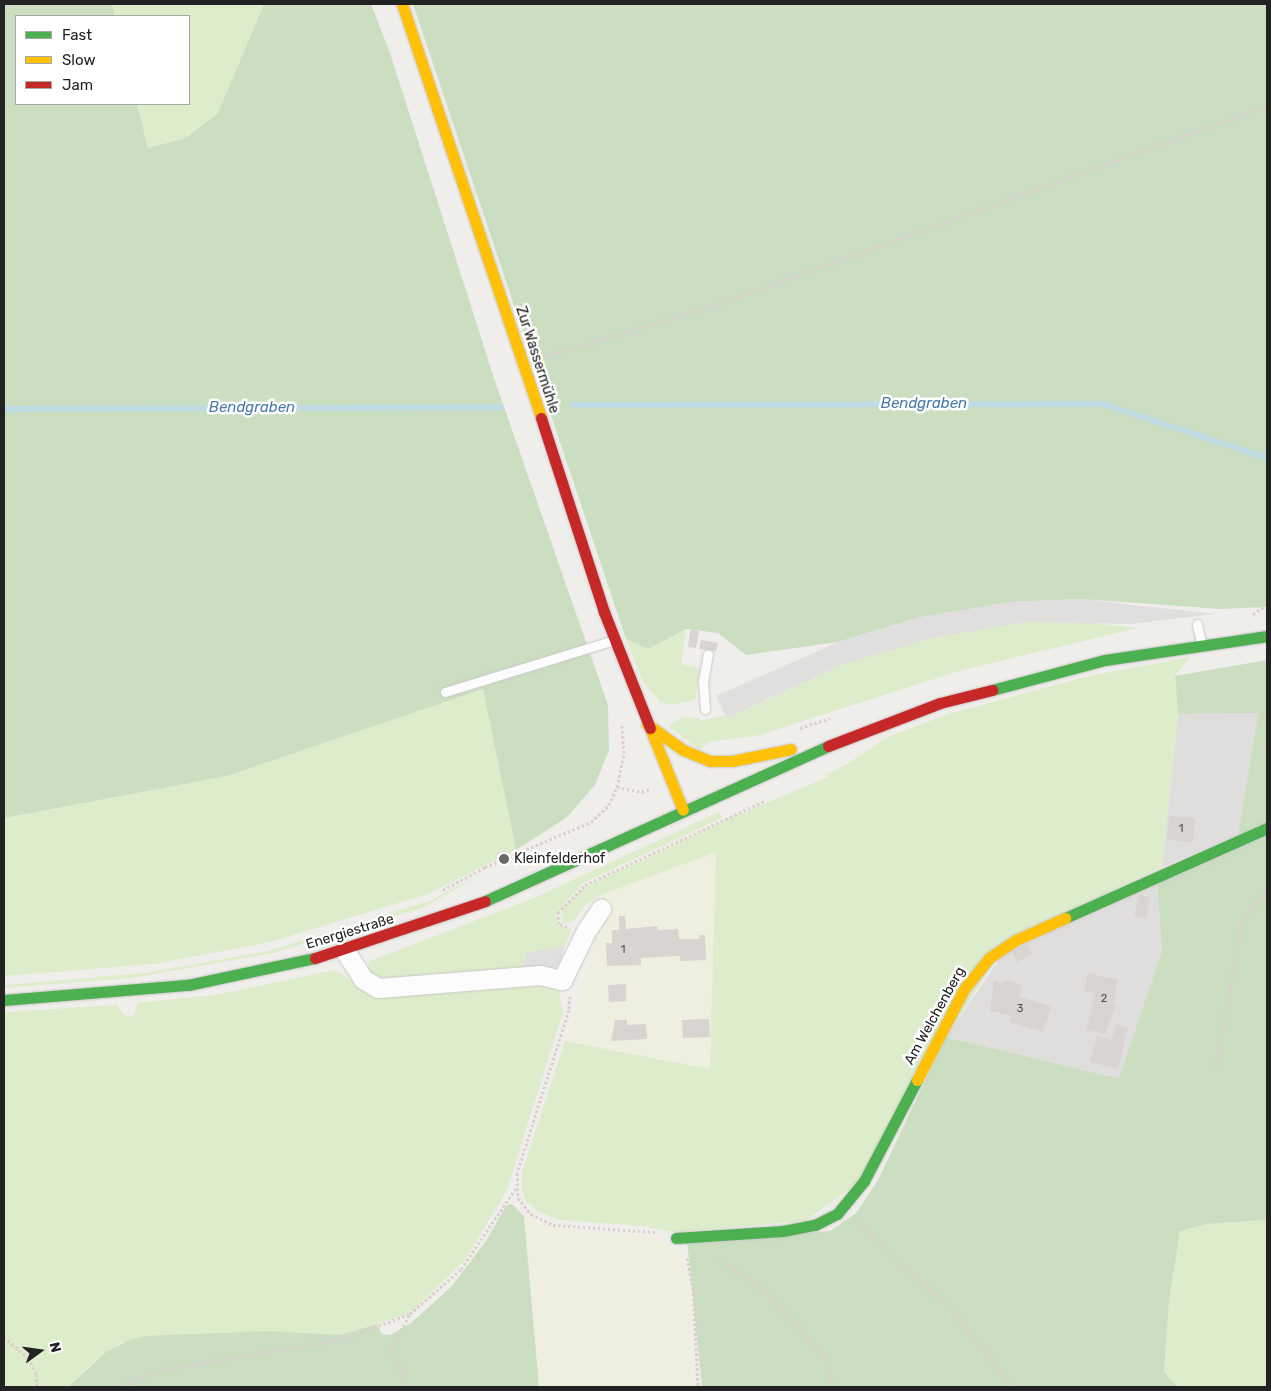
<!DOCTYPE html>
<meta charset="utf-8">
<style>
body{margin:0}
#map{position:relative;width:1271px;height:1391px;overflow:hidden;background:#f0eeeb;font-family:Rubik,sans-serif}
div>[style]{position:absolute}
.residential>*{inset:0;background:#dfdedc}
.farmland>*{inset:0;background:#efefdf}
.grass>*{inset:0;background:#ddeccb}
.forest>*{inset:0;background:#cbdec1}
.parking>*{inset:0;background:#e0dfde}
.stream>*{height:5.5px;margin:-2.75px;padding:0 2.75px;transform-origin:2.75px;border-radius:2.75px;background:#bfdbe3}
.building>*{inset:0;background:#d7d4d2}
.path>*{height:3px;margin-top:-1.5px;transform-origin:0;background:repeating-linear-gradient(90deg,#dccecd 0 2.5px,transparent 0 5px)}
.roads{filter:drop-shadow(0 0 1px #c9c8c7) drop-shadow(0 0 1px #c9c8c7)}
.lane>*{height:9px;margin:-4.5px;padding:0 4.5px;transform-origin:4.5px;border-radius:4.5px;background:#fdfcfc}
.street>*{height:19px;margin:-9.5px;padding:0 9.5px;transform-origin:9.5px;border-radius:9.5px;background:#fdfcfc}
.fast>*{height:11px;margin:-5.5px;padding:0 5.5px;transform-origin:5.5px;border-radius:5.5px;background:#4caf50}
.slow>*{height:11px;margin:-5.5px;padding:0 5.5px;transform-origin:5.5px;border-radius:5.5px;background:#ffc107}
.jam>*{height:11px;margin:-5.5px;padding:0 5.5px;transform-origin:5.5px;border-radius:5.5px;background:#c62828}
.dots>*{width:14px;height:14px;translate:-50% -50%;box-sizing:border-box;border:2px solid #fff;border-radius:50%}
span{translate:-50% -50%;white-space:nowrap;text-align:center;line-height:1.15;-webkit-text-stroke:5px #fff;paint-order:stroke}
.number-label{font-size:11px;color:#4f4e4e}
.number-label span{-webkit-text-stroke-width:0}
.street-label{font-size:14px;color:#222}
.poi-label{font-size:14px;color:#222}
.left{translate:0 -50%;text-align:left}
.water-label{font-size:15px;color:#4a7aab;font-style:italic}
.frame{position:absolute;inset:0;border:5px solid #222;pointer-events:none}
.legend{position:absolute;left:15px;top:15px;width:175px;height:90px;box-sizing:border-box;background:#fff;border:1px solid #a7a7a7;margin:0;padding:6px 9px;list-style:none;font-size:15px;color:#222}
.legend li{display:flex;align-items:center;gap:10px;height:25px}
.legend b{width:25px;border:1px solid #a7a7a7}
.north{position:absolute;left:15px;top:1326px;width:50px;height:50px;-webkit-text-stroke:4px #fff;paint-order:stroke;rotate:76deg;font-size:14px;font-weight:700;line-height:20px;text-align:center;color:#222}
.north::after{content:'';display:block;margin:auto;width:18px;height:22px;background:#222;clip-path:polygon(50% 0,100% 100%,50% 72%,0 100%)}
</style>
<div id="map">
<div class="residential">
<i style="clip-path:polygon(1258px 713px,1238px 835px,1162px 867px,1178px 714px)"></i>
<i style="clip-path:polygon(1157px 884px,1162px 950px,1119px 1080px,946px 1037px,1003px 954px)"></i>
</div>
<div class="farmland">
<i style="clip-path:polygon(716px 851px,710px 1069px,567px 1040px,589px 965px,603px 894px)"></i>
<i style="clip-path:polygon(524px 1216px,544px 1227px,651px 1237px,675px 1248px,682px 1257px,688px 1280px,693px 1387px,539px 1387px)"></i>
</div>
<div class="grass">
<i style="clip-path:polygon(112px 4px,264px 4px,218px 113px,186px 138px,148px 148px,137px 104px,189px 104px,189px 16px,115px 16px)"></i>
<i style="clip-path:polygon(1077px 621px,1138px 628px,959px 671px,760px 735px,708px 742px,700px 750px,668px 726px,683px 717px,698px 718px,701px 721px,725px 715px,728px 718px,844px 664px,900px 645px,978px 629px,1026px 622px)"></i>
<i style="clip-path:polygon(686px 629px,681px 664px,700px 668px,695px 700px,671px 705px,660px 702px,642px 680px,626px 639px,648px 649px)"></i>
<i style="clip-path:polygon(1190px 657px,1175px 676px,1178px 714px,1162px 867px,1008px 939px,855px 1185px,805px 1221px,673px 1232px,642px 1226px,559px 1220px,537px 1211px,526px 1201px,521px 1187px,522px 1172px,565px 1041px,710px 1069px,716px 852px,603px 894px,585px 905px,575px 920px,564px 924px,561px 920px,563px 908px,585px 887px,728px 819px,828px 777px,827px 774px,847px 764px,888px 737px,948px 714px,1089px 676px)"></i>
<i style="clip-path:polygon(483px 689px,516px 850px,428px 894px,270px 942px,154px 964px,4px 976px,4px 818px,227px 776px)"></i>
<i style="clip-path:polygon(719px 812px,722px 818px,583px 883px,556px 914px,559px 926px,572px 929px,565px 946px,528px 953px,519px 970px,382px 982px,370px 976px,367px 969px,370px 961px,534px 898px)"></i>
<i style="clip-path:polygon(489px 869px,425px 907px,273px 953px,132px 978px,4px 988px,4px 985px,145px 973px,268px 951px,430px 901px)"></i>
<i style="clip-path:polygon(335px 970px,366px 990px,535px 981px,558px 988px,563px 1012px,507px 1190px,465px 1260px,409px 1314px,340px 1335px,146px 1336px,119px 1344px,90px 1365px,68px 1387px,4px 1387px,4px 1012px,117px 1005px,124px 1015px,133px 1017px,138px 1003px,215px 995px)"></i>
<i style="clip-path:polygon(1267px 1220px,1267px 1387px,1178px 1387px,1164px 1372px,1169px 1300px,1180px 1231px,1207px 1224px)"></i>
</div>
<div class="forest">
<i style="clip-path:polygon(4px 4px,112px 4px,115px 16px,16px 16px,16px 104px,137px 104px,148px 148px,186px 138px,218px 113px,264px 4px,371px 4px,390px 53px,495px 381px,608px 705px,609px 750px,595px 785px,566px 818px,516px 850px,483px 689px,227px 776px,4px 818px)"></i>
<i style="clip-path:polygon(413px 4px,1267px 4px,1267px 607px,1220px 609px,1081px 599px,1012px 602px,917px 618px,838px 642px,746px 655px,718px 633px,686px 629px,648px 649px,626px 639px)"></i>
<i style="clip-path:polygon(1267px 660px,1267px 824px,1238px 835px,1258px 713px,1178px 714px,1175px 676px)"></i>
<i style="clip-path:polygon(1267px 834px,1267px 1220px,1207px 1224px,1180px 1231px,1169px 1300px,1164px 1372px,1178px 1387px,702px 1387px,687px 1240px,830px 1231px,856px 1213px,878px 1180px,946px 1037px,1119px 1079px,1162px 950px,1157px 884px)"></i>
<i style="clip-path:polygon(512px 1204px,524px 1216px,539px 1387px,68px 1387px,106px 1352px,132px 1339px,146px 1336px,269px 1331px,340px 1335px,377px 1324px,382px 1334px,390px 1335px,411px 1323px,451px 1287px,486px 1241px,506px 1206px)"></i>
</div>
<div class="parking">
<i style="clip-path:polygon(1081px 599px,1215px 614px,1130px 624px,1026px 622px,932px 638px,844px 664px,727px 718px,716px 696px,838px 642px,917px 618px,1012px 602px)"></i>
<i style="clip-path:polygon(565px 946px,558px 967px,519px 970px,528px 952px)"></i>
</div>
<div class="stream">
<i style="left:573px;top:405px;width:530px;rotate:-0.11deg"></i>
<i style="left:1103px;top:404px;width:173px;rotate:18.2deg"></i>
<i style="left:4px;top:409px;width:497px;rotate:-0.2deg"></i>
</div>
<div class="building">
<i style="clip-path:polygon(690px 630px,699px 631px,696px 648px,688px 647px)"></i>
<i style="clip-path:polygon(701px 640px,718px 643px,716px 651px,699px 649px)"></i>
<i style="clip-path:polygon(1169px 816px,1195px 818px,1193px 842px,1167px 840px)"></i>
<i style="clip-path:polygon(1139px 895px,1151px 897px,1146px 918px,1134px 916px)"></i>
<i style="clip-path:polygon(619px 916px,625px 916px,626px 929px,657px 926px,658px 930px,678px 929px,679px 939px,699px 939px,699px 935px,705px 935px,706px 960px,680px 961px,680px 956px,641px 958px,641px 965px,607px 966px,606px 943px,612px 943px,612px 930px,619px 930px)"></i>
<i style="clip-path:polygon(1027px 944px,1032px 954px,1017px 962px,1012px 951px)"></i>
<i style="clip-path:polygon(1088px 973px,1118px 980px,1113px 1004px,1116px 1005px,1105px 1034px,1086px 1030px,1095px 993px,1084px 991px)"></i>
<i style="clip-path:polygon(1005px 980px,1022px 985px,1020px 997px,1051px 1006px,1043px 1032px,1010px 1022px,1012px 1016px,990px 1011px,994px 981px,1004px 983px)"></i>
<i style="clip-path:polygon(626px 984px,626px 1001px,609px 1002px,608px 985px)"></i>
<i style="clip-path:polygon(709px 1019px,710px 1037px,683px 1038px,682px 1020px)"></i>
<i style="clip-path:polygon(615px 1020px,627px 1020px,627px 1025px,646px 1024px,647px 1039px,611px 1041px)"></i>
<i style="clip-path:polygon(1116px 1024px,1128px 1027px,1118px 1069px,1090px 1062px,1097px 1036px,1112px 1040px)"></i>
</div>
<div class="path">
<i style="left:1267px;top:5px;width:5px;rotate:90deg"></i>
<i style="left:543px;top:357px;width:177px;rotate:-16.7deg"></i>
<i style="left:713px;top:306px;width:589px;rotate:-19.85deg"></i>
<i style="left:1253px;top:614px;width:17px;rotate:-33deg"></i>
<i style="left:800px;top:728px;width:32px;rotate:-18deg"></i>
<i style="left:617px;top:787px;width:35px;rotate:-78deg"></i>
<i style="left:624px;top:753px;width:30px;rotate:-94deg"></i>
<i style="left:443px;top:890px;width:48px;rotate:-28.7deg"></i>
<i style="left:485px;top:867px;width:115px;rotate:-23deg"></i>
<i style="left:591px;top:822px;width:25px;rotate:-43deg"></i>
<i style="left:609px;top:805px;width:20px;rotate:-66deg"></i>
<i style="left:617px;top:787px;width:25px;rotate:11deg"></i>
<i style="left:642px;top:792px;width:9px;rotate:-21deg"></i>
<i style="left:567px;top:927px;width:9px;rotate:-159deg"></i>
<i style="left:559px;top:924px;width:11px;rotate:-95deg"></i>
<i style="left:558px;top:913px;width:39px;rotate:-46deg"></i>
<i style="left:585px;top:885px;width:198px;rotate:-25.1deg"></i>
<i style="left:570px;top:996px;width:14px;rotate:94deg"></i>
<i style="left:569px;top:1010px;width:171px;rotate:107.7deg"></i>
<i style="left:517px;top:1173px;width:25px;rotate:88deg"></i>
<i style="left:518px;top:1198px;width:21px;rotate:51deg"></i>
<i style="left:531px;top:1214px;width:25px;rotate:27deg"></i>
<i style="left:553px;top:1225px;width:102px;rotate:3.9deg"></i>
<i style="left:1216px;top:1065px;width:143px;rotate:-79.6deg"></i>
<i style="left:1242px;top:924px;width:18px;rotate:-63deg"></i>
<i style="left:1250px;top:908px;width:23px;rotate:-43deg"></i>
<i style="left:858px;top:1222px;width:132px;rotate:43.2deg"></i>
<i style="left:954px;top:1312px;width:95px;rotate:51.8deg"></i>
<i style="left:687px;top:1258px;width:31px;rotate:79deg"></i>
<i style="left:693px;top:1288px;width:99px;rotate:87.1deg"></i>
<i style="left:718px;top:1258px;width:55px;rotate:34.6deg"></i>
<i style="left:763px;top:1289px;width:48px;rotate:46.7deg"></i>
<i style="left:796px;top:1324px;width:43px;rotate:49.7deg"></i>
<i style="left:824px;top:1357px;width:31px;rotate:73deg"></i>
<i style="left:4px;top:1337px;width:32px;rotate:41deg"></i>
<i style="left:28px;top:1358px;width:18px;rotate:63deg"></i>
<i style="left:36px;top:1374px;width:13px;rotate:86deg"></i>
<i style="left:118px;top:1387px;width:46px;rotate:-21.6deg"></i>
<i style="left:161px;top:1370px;width:188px;rotate:-9.8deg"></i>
<i style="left:346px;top:1338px;width:68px;rotate:-20.6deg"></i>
<i style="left:410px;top:1314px;width:68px;rotate:-41.4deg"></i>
<i style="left:461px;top:1269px;width:98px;rotate:-55.8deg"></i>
<i style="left:406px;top:1387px;width:12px;rotate:-99deg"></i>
<i style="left:404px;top:1375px;width:30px;rotate:-116deg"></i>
<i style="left:391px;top:1348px;width:39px;rotate:-61deg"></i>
</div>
<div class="roads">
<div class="lane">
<i style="left:1197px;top:624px;width:19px;rotate:78deg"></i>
<i style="left:445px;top:692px;width:177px;rotate:-17.1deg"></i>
<i style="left:705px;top:709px;width:27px;rotate:-94deg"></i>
<i style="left:703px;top:682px;width:28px;rotate:-80deg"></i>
</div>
<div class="street">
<i style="left:345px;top:951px;width:33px;rotate:57deg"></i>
<i style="left:363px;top:979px;width:17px;rotate:31deg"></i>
<i style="left:378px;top:988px;width:163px;rotate:-4.6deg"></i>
<i style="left:540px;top:975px;width:23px;rotate:13deg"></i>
<i style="left:562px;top:980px;width:55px;rotate:-63.9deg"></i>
<i style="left:586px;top:931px;width:27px;rotate:-56deg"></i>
</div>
<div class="fast">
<i style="left:992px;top:690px;width:117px;rotate:-14.9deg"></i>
<i style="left:1105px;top:660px;width:164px;rotate:-8.4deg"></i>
<i style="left:485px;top:901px;width:376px;rotate:-24.3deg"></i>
<i style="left:1065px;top:918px;width:221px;rotate:-24deg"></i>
<i style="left:4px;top:1000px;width:185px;rotate:-4.7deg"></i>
<i style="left:188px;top:985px;width:130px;rotate:-12deg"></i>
<i style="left:676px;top:1238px;width:107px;rotate:-3.7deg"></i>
<i style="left:783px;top:1231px;width:33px;rotate:-11deg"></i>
<i style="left:815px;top:1225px;width:25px;rotate:-27deg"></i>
<i style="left:837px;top:1214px;width:43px;rotate:-50.7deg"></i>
<i style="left:864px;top:1181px;width:114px;rotate:-62.3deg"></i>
</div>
<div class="slow">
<i style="left:402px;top:4px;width:437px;rotate:71.4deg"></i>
<i style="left:647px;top:724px;width:44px;rotate:35.8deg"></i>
<i style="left:683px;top:750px;width:29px;rotate:22deg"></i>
<i style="left:710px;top:761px;width:22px"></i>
<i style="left:732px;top:761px;width:60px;rotate:-11.5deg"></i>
<i style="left:650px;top:728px;width:88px;rotate:68.1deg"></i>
<i style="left:917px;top:1080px;width:102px;rotate:-62.7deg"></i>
<i style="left:964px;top:989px;width:40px;rotate:-51deg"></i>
<i style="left:989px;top:958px;width:32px;rotate:-34deg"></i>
<i style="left:1016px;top:940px;width:54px;rotate:-24.2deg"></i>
</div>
<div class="jam">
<i style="left:541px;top:418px;width:204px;rotate:72deg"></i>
<i style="left:604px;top:612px;width:125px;rotate:68.4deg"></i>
<i style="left:828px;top:746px;width:120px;rotate:-21deg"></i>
<i style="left:940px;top:703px;width:54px;rotate:-14deg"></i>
<i style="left:315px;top:958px;width:179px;rotate:-18.5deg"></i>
</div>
</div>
<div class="dots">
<i style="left:504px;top:859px;background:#6a6968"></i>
</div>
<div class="number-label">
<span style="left:1181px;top:829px">1</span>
<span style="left:623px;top:950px">1</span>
<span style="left:1104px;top:999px">2</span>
<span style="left:1020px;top:1009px">3</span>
</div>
<div class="street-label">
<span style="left:537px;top:360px;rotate:72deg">Zur Wassermühle</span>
<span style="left:350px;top:932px;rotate:-17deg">Energiestraße</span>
<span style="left:935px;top:1016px;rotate:-61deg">Am Welchenberg</span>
</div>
<div class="poi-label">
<span class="left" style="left:514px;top:859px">Kleinfelderhof</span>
</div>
<div class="water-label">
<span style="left:924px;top:404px">Bendgraben</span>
<span style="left:252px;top:408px">Bendgraben</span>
</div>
<div class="frame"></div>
<ul class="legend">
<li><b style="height:6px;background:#4caf50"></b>Fast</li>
<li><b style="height:6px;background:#ffc107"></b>Slow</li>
<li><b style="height:6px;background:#c62828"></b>Jam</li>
</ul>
<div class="north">N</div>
</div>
